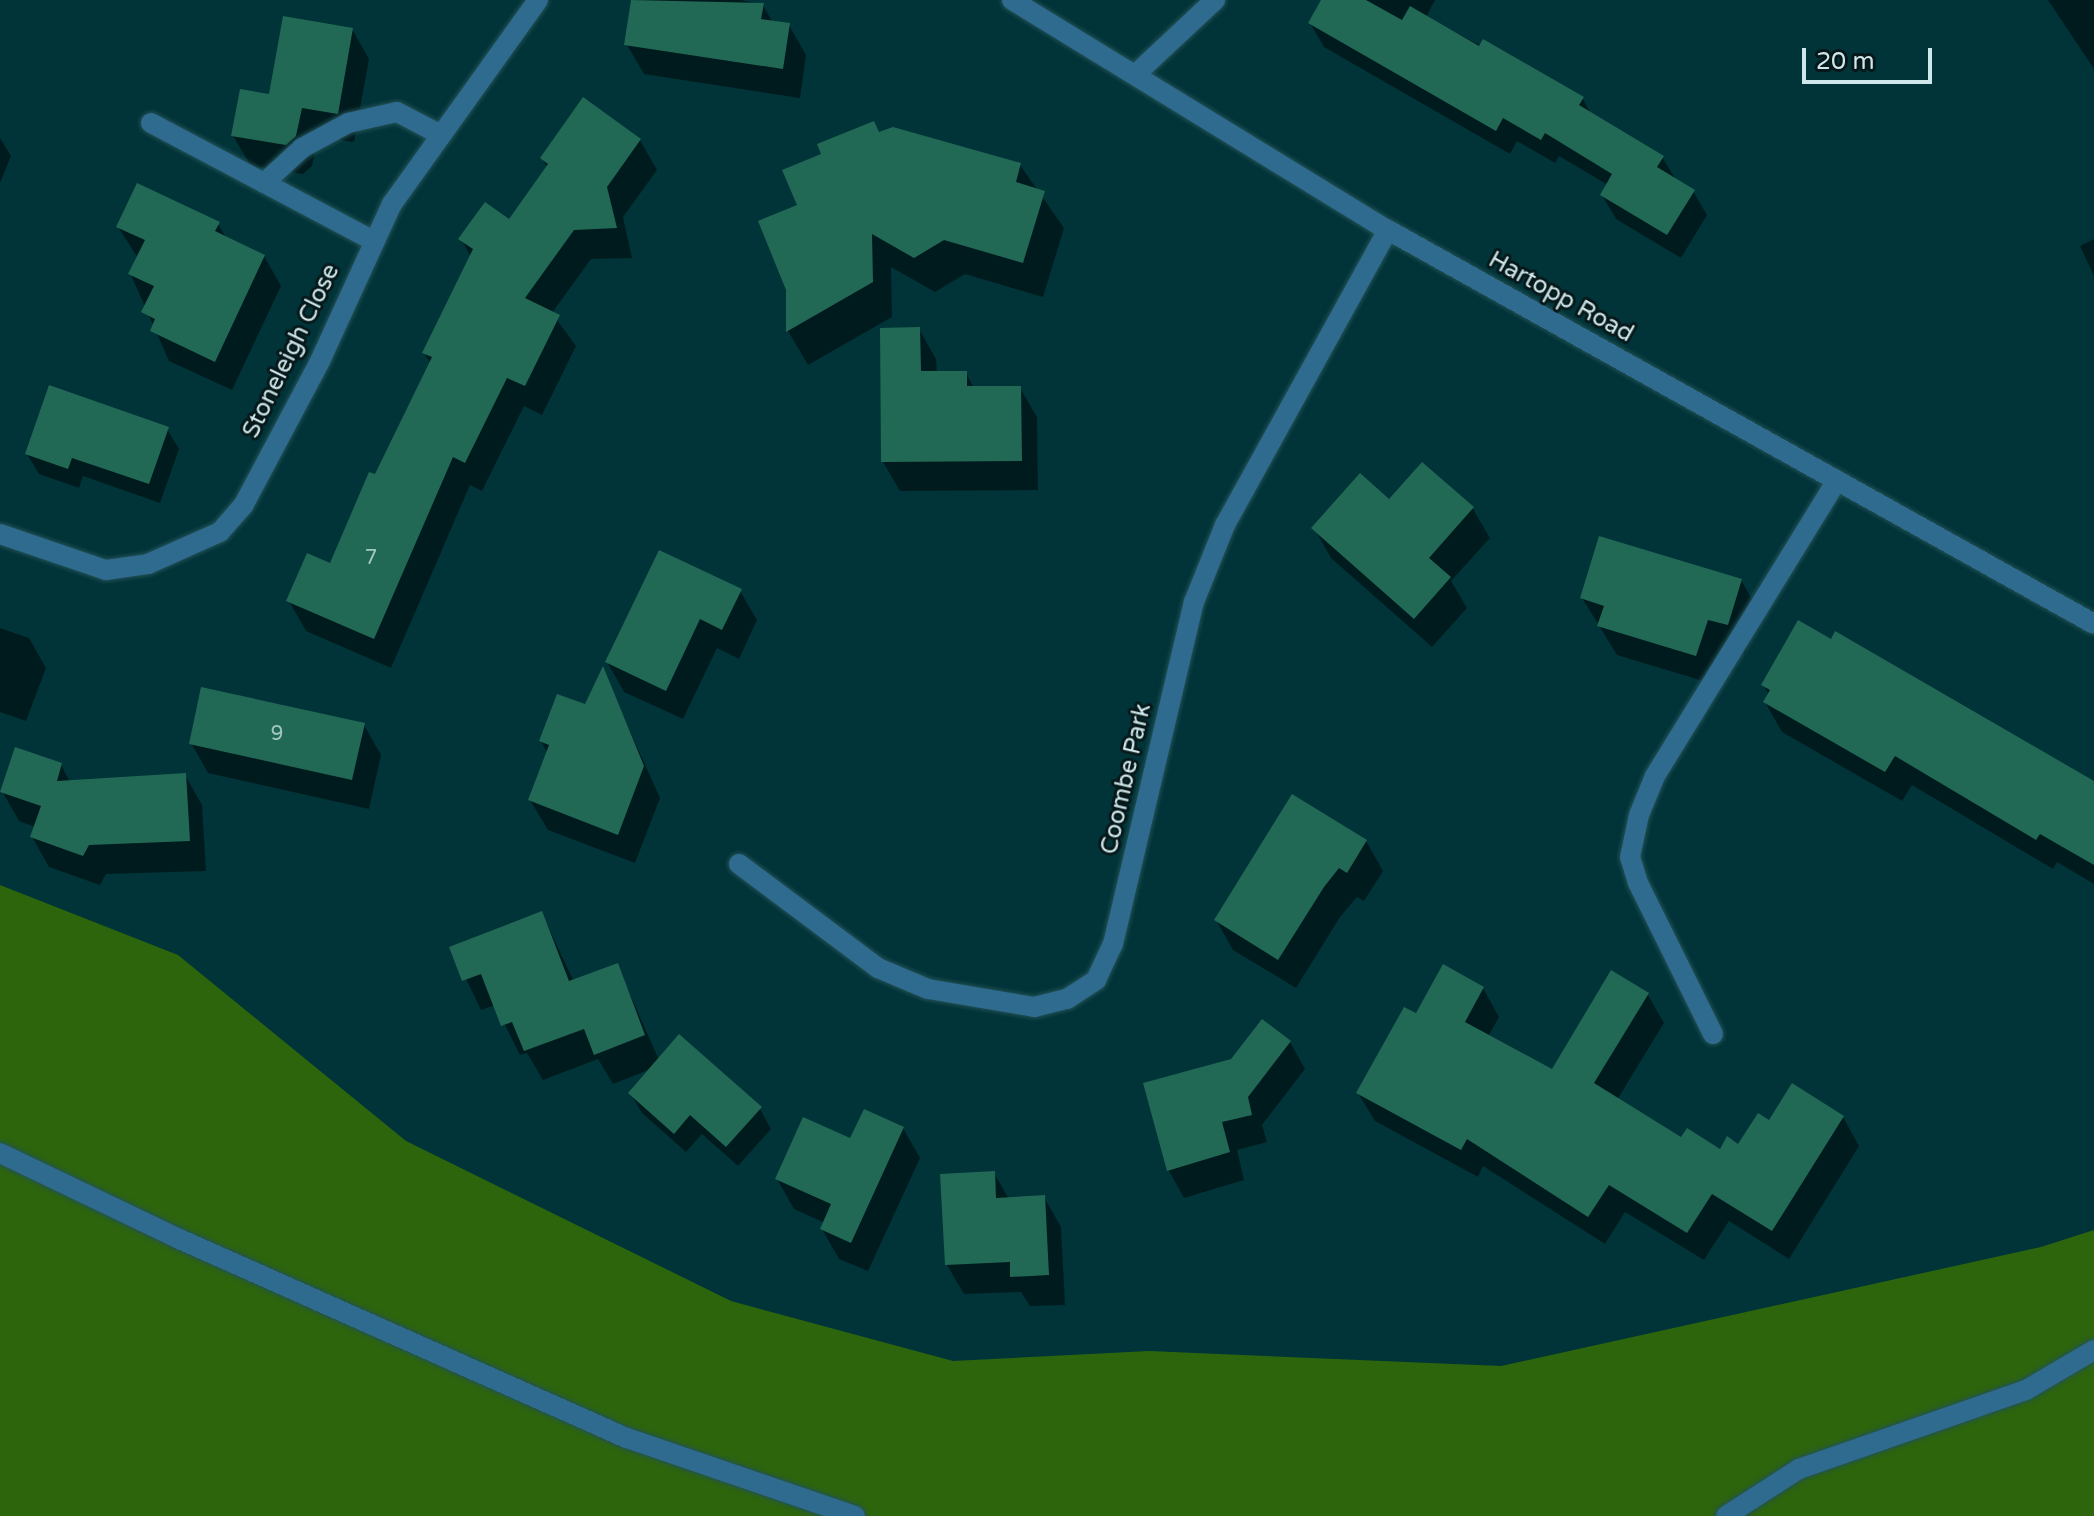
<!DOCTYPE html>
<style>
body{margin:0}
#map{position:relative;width:2094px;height:1516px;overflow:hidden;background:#013439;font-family:"Varela Round",sans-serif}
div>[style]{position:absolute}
.forest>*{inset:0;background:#2d650d}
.shadow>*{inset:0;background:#0007}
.building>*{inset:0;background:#226955}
.roads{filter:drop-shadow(0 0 2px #225155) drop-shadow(0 0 2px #225155)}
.service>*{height:20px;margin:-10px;padding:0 10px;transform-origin:10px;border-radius:10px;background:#2f6a8f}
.minor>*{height:20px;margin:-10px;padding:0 10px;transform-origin:10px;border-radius:10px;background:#2f6a8f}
span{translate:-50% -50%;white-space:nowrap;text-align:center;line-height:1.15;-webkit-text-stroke:6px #06181a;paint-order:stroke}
.number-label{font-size:20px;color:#a4c8c5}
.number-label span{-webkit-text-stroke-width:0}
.street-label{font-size:24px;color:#cfe7ea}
.scale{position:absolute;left:1802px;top:48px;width:130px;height:36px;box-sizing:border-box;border:4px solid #cfe7ea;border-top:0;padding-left:10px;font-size:24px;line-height:28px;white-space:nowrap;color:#cfe7ea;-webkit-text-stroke:6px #06181a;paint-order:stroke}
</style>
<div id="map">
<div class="forest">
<i style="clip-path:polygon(0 885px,178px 955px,406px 1141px,731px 1301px,953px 1361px,1149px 1351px,1501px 1366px,2041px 1247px,2094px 1230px,2094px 1516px,0 1516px)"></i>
</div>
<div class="shadow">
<i style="clip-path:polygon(633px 0,742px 0,763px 5px,773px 23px,789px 25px,806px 55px,800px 98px,644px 74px,627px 45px)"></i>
<i style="clip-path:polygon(1323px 0,1435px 0,1426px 17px,1583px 99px,1592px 116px,1662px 157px,1676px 180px,1693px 191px,1707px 215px,1681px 258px,1616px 219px,1602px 195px,1608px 185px,1559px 156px,1555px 163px,1517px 141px,1510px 154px,1324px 47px,1310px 23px)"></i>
<i style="clip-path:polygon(2048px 0,2094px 0,2094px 69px)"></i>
<i style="clip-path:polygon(352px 29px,369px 59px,354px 142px,318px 137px,312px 166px,303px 174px,251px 166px,233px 136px,270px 96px)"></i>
<i style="clip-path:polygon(880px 134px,1020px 165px,1064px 228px,1043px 297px,965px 274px,935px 292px,891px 267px,892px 317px,808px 365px,788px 331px,788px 290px,799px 206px)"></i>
<i style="clip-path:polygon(0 138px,11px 156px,0 183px)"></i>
<i style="clip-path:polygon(640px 140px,657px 170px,623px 217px,632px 258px,591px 259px,552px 313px,576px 346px,542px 415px,524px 406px,482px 491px,470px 485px,391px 668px,306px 631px,289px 601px,332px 566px,431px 364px,424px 353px,471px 257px,461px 239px,510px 222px,548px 168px,542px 159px)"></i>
<i style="clip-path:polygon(218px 224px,227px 239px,264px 256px,281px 286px,232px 390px,169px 361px,130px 273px,138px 258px,118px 227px)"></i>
<i style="clip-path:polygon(2094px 239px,2094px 276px,2080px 246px)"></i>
<i style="clip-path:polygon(919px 329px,936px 359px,937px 373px,966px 373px,974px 388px,1020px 388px,1037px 417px,1038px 490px,900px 491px,883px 462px)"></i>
<i style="clip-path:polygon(167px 429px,179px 449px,160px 503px,83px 476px,79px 488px,39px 474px,27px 454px)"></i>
<i style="clip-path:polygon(1422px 464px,1473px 509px,1490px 538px,1451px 581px,1467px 608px,1432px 647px,1331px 558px,1314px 528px,1389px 501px)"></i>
<i style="clip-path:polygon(1741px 580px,1758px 610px,1745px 654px,1724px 648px,1713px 684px,1617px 655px,1582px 598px)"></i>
<i style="clip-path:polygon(740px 591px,757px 620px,739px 659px,717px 648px,683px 719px,624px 692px,607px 662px)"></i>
<i style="clip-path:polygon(0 628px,29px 638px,46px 668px,26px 721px,0 712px)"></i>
<i style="clip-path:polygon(603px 671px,660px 798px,635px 863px,548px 830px,530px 800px,548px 754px,541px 741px,586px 707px)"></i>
<i style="clip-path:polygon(1763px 685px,2094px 782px,2094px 884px,2057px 862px,2053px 869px,1912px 785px,1902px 801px,1782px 732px,1765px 702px,1769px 695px)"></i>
<i style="clip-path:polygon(364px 725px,381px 755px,369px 809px,208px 773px,191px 743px)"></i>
<i style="clip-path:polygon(61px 765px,70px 782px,185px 775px,202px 805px,206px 871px,106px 874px,100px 885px,49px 867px,32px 837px,35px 827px,19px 821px,2px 791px)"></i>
<i style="clip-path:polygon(1366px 841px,1383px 871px,1364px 901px,1357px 897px,1340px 917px,1296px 988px,1233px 950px,1216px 920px)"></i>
<i style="clip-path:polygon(542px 914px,574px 982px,617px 965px,659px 1060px,760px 1109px,771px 1129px,738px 1166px,702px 1134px,686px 1152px,642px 1113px,630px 1093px,651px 1069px,613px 1084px,598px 1059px,543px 1080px,527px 1053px,520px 1055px,495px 1005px,481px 1010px,451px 948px)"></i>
<i style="clip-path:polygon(1612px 973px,1648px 995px,1664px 1023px,1617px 1100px,1682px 1140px,1720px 1151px,1739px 1146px,1770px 1122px,1843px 1117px,1859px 1146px,1789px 1259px,1729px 1221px,1704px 1260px,1625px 1212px,1605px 1244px,1483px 1166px,1478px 1177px,1375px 1121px,1358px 1093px,1416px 1016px,1483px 988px,1499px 1017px,1488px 1037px,1552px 1072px)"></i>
<i style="clip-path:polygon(1290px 1042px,1305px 1069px,1262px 1125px,1267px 1142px,1237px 1150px,1244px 1180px,1184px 1198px,1169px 1171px,1146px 1084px)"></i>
<i style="clip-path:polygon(903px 1128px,920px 1158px,868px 1271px,839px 1259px,822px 1229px,825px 1223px,794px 1209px,777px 1179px,851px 1141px)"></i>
<i style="clip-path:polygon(994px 1173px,1009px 1199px,1044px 1197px,1061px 1227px,1065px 1305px,1030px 1306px,1021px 1292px,964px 1294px,947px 1265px)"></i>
</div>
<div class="building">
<i style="clip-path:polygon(631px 0,764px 3px,761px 19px,790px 23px,783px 69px,624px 45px)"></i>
<i style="clip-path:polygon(1321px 0,1366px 0,1402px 20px,1410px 6px,1479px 46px,1483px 39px,1584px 97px,1579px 105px,1664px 156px,1657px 167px,1695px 190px,1667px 235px,1600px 195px,1612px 174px,1545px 133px,1541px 140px,1503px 118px,1496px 131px,1308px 23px)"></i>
<i style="clip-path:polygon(283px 16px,353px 28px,338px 114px,302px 108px,296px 136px,286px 145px,231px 136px,240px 89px,269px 94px)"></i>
<i style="clip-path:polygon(583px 97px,641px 139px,607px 187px,617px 228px,574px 230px,525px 298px,560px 315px,525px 386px,507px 378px,465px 463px,453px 457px,374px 639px,286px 601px,307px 553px,330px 563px,369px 472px,375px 474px,432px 357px,422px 353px,473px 249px,458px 239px,485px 202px,509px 219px,548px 164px,540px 158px)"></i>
<i style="clip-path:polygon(874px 121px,879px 132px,893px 127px,1021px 163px,1016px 182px,1045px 191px,1023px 263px,944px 240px,914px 258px,872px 234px,873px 282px,786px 332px,786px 290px,758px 221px,797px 205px,782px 170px,821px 154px,817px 144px)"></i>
<i style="clip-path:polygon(137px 183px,220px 222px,215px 231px,265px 255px,215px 362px,150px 331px,155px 319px,141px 312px,154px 286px,128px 274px,145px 240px,116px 227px)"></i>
<i style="clip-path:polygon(920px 327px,921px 371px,967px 371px,967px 386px,1021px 386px,1022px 461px,881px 462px,880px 328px)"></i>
<i style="clip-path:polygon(49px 385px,169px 427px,149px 484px,72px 458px,68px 469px,25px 454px)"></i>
<i style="clip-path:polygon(1422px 462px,1474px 507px,1429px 558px,1451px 577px,1414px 619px,1311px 528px,1360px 473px,1389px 499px)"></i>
<i style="clip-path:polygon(1599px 536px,1742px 579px,1728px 625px,1708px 620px,1696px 656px,1597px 626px,1604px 606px,1580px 598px)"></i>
<i style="clip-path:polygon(659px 550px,742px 589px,722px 630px,700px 619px,666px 691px,605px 662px)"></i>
<i style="clip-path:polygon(1798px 620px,1831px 639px,1835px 631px,2094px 781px,2094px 865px,2040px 834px,2036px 840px,1895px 756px,1885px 772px,1763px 702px,1770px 690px,1761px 685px)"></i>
<i style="clip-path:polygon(603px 666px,644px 766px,618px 835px,528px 800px,549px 745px,539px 741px,557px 694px,585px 704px)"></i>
<i style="clip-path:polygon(201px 687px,365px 723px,352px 780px,189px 744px)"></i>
<i style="clip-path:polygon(15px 747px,62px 763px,57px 781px,186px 773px,190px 841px,89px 845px,83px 856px,30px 837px,41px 806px,0 792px)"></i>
<i style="clip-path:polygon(1292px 794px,1367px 840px,1347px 873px,1339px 868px,1324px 887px,1278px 960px,1214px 920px)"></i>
<i style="clip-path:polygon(542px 911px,569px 981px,618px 963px,645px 1035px,594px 1055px,584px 1029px,524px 1051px,512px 1022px,501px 1026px,481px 974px,462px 981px,449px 947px)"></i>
<i style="clip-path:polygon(1443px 964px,1484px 987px,1465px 1022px,1552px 1069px,1611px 970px,1649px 993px,1594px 1083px,1681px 1137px,1687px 1128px,1720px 1149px,1727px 1136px,1738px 1144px,1758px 1113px,1769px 1120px,1792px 1083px,1844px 1116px,1772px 1231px,1712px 1194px,1687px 1233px,1609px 1185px,1588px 1217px,1467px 1139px,1461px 1150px,1356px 1093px,1404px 1007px,1416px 1013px)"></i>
<i style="clip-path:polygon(1262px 1019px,1291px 1041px,1248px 1097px,1252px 1115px,1222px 1122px,1230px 1152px,1167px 1171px,1143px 1083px,1231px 1059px)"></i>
<i style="clip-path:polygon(679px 1034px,762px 1107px,726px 1147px,690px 1115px,674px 1134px,628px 1093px)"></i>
<i style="clip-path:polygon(864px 1109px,904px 1127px,851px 1243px,820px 1229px,831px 1204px,775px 1179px,803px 1117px,850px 1138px)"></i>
<i style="clip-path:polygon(995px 1171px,996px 1198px,1045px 1195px,1049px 1275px,1010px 1277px,1010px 1262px,945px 1265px,940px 1174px)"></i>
</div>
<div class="roads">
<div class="service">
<i style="left:151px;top:123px;width:250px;rotate:27.9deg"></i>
<i style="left:264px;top:183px;width:52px;rotate:-42.6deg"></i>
<i style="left:302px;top:148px;width:52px;rotate:-28.5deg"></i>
<i style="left:348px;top:123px;width:50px;rotate:-12.7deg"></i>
<i style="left:397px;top:112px;width:50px;rotate:27.6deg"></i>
<i style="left:1713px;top:1034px;width:169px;rotate:-116.4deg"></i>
<i style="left:1638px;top:883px;width:27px;rotate:-107deg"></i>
<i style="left:1630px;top:857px;width:43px;rotate:-77.9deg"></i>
<i style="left:1639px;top:815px;width:42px;rotate:-67.7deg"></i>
<i style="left:1655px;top:776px;width:347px;rotate:-58.4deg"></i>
<i style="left:0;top:1153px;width:194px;rotate:25.6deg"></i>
<i style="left:175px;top:1237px;width:495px;rotate:24deg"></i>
<i style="left:627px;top:1438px;width:241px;rotate:18.9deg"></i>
<i style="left:1726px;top:1516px;width:87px;rotate:-32.8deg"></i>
<i style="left:1799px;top:1469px;width:240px;rotate:-19.2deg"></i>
<i style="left:2026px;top:1390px;width:79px;rotate:-30.5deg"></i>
</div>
<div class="minor">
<i style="left:1012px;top:0;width:441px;rotate:31.5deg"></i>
<i style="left:1388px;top:230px;width:808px;rotate:29.16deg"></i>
<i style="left:1137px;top:73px;width:107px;rotate:-43.1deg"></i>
<i style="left:0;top:534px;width:112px;rotate:18.8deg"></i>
<i style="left:106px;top:570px;width:42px;rotate:-8.1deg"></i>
<i style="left:148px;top:564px;width:79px;rotate:-24deg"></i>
<i style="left:220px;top:532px;width:35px;rotate:-49deg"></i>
<i style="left:243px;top:506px;width:164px;rotate:-62deg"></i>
<i style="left:320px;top:361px;width:173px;rotate:-65.4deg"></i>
<i style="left:392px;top:204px;width:251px;rotate:-54.4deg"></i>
<i style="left:739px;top:864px;width:174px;rotate:36.8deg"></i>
<i style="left:878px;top:968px;width:54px;rotate:22.8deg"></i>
<i style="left:928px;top:989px;width:108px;rotate:9.6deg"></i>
<i style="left:1034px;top:1007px;width:34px;rotate:-14deg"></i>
<i style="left:1067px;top:999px;width:35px;rotate:-33deg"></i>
<i style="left:1096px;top:980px;width:40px;rotate:-65deg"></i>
<i style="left:1113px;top:944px;width:351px;rotate:-76.7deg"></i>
<i style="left:1194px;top:602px;width:83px;rotate:-68.1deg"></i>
<i style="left:1225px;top:525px;width:337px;rotate:-61.1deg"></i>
</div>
</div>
<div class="number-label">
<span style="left:371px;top:558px">7</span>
<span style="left:277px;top:734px">9</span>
</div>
<div class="street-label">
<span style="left:1561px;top:297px;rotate:29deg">Hartopp Road</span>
<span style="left:291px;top:351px;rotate:-64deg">Stoneleigh Close</span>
<span style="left:1126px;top:779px;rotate:-77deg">Coombe Park</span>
</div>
<div class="scale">20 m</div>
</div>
